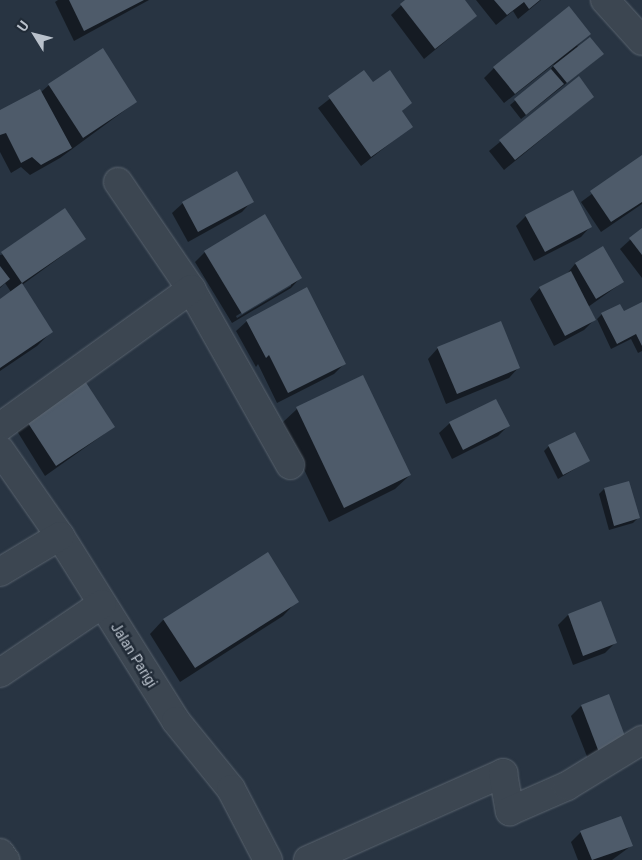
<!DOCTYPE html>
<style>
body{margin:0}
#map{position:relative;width:642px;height:860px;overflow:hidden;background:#283442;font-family:Roboto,sans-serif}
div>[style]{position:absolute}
.shadow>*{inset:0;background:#0007}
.building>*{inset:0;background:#4e5b6a}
.roads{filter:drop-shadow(0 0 1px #5a646f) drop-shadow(0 0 1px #5a646f)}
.street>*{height:28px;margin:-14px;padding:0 14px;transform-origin:14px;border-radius:14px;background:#3c4651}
span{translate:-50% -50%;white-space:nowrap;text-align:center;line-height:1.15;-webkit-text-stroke:5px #212b37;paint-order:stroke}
.street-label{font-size:14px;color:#b9c1cb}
.north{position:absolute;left:10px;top:10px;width:50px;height:50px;-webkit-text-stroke:4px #212b37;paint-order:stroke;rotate:306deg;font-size:14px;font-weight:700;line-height:20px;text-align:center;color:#b9c1cb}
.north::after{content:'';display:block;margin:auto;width:18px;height:22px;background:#b9c1cb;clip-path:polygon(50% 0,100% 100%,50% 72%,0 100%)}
</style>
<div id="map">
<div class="shadow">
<i style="clip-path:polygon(58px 0,149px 0,74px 41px,55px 2px)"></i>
<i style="clip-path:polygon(407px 0,463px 0,476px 16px,424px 59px,391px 15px)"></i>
<i style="clip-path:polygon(476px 0,541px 0,518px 19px,513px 11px,496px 25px)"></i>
<i style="clip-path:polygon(589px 33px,577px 46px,597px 59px,521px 119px,510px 105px,549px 72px,554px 64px,504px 103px,484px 78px,494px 68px)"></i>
<i style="clip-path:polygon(364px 72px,372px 84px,411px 102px,401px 112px,411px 127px,361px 166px,318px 108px)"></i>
<i style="clip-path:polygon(578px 78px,593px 97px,504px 170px,489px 151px)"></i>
<i style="clip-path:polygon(49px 85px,136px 102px,60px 158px,30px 175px,21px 167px,11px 173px,0 152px,0 112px,40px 93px)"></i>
<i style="clip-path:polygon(642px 157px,642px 204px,601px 232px,581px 202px)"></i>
<i style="clip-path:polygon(252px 201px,242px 212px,188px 242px,172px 213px,183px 203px)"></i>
<i style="clip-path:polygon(526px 216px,591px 226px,581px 237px,534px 261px,516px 226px)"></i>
<i style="clip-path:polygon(642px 229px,642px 278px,620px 249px)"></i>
<i style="clip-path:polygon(85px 239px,22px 285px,51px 332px,37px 346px,0 371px,0 301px,11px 292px,5px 283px,0 288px,0 255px)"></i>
<i style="clip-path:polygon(evenodd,205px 252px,301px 277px,291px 288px,232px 323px,195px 262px,205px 252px,291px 283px,291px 286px,237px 318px,236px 316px,291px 283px)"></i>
<i style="clip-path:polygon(575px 264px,623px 282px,588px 307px,595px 319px,584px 330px,554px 346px,530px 299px,540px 288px,566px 275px)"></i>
<i style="clip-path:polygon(642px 303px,642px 351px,638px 353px,631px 339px,611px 349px,597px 319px,602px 314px,623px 313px)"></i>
<i style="clip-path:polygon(247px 321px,344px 364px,334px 374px,277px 403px,258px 364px,256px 367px,236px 331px)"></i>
<i style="clip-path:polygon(438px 348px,519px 367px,509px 378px,446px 404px,428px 359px)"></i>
<i style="clip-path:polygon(362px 377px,410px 475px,395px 489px,329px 522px,282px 423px,297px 409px)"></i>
<i style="clip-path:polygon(27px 421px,114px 427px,45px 476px,17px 431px)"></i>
<i style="clip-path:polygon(450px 423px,508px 426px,498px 436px,452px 459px,439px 433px)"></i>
<i style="clip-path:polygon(549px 446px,588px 461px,558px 479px,544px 451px)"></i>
<i style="clip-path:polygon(628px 483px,638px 518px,633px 523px,609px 530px,599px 494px,604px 489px)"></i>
<i style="clip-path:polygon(297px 601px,283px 616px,180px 682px,150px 634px,164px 619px)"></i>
<i style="clip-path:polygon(600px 603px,615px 643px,605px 653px,573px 665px,558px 625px,568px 615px)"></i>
<i style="clip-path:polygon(581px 706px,627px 744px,590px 764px,571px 716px)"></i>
<i style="clip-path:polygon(581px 832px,631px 846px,612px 860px,578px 860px,571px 842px)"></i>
</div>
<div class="building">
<i style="clip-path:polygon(69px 0,144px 0,84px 31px)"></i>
<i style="clip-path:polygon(405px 0,465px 0,477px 16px,435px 49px,400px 4px)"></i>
<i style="clip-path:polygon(494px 0,540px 0,529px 9px,524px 2px,507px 15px)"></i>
<i style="clip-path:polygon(569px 6px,591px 34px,515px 94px,493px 67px)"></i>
<i style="clip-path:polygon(590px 37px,604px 54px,567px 83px,553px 66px)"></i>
<i style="clip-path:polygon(103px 48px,137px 102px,83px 138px,48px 84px)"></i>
<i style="clip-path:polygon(551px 69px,564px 84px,526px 115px,514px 99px)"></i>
<i style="clip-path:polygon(364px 70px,373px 82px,390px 70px,412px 103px,402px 111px,413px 127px,371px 157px,328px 96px)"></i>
<i style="clip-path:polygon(579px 76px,594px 97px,515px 160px,499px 140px)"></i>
<i style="clip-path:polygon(40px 89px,72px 148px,41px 165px,32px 157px,21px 163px,6px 133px,0 135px,0 110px)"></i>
<i style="clip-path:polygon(642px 155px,642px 202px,611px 222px,590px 191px)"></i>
<i style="clip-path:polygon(237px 171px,254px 202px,198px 232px,182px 202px)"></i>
<i style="clip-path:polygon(573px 190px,592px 227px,545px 252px,525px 215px)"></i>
<i style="clip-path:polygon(65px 208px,86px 239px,22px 283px,1px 252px)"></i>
<i style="clip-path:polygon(265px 214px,302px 278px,242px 314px,204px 251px)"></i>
<i style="clip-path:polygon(642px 228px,642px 255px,629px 238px)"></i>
<i style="clip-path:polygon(603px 246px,624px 282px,596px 299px,575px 263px)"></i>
<i style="clip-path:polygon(0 266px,10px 279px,0 287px)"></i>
<i style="clip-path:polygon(571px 271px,596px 320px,565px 336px,539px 287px)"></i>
<i style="clip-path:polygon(22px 283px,53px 332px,0 368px,0 299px)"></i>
<i style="clip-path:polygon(307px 287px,346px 364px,288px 393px,269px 355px,266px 358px,246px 320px)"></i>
<i style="clip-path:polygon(642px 302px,642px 346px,636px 334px,617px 344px,601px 313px,620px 304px,624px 311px)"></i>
<i style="clip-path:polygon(501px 321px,520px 368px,457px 394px,437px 347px)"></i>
<i style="clip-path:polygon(363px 375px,411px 475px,344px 508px,296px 407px)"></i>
<i style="clip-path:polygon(85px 381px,115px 427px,56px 466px,26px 420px)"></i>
<i style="clip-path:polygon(496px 399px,510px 426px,463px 450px,449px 422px)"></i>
<i style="clip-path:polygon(575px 432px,590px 461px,563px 475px,548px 445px)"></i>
<i style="clip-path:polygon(629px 481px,640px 518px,614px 526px,604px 488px)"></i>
<i style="clip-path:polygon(268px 552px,299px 602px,195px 668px,163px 619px)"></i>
<i style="clip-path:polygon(601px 601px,617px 643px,583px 656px,568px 614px)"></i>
<i style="clip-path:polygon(609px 694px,628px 744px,600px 755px,581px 705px)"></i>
<i style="clip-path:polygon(621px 816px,633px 846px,592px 860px,580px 831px)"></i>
</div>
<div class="roads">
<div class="street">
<i style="left:605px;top:0;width:55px;rotate:47.9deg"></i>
<i style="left:118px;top:182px;width:130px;rotate:55.7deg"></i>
<i style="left:191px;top:289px;width:202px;rotate:60.6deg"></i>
<i style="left:0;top:427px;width:236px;rotate:-35.8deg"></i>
<i style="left:0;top:450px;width:105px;rotate:55.1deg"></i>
<i style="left:60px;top:536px;width:218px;rotate:57.9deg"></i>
<i style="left:176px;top:721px;width:87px;rotate:51deg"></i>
<i style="left:231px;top:789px;width:80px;rotate:62.5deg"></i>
<i style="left:0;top:572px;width:70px;rotate:-31deg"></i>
<i style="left:0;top:673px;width:123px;rotate:-34.1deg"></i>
<i style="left:0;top:853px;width:9px;rotate:54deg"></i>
<i style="left:308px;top:860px;width:214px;rotate:-24deg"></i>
<i style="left:503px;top:773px;width:39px;rotate:80deg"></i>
<i style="left:510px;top:811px;width:62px;rotate:-23.7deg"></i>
<i style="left:567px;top:786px;width:88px;rotate:-31.5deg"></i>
</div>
</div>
<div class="street-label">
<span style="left:134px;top:655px;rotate:58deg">Jalan Parigi</span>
</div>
<div class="north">U</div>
</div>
